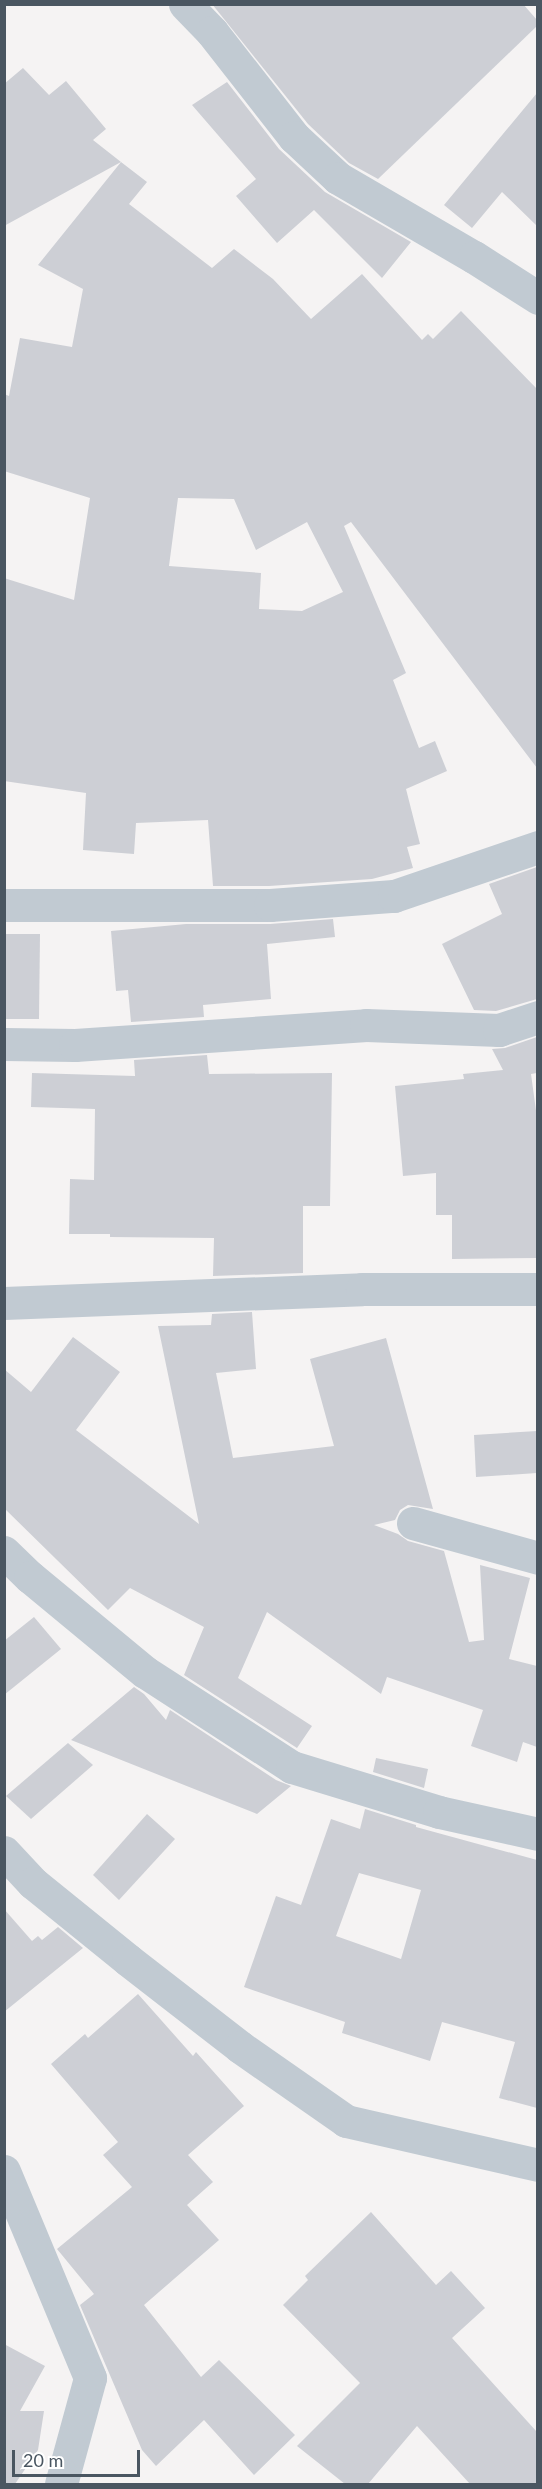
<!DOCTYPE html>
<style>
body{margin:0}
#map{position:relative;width:542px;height:2489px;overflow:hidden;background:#f5f3f3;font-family:Lato,sans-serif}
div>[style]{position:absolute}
.building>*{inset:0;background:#cdcfd5}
.street>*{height:33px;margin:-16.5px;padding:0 16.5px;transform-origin:16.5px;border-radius:16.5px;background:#c1cad2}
span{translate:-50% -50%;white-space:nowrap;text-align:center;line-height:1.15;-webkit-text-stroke:4.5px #fff;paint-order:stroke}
.frame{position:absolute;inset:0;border:6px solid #4a5661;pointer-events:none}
.scale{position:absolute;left:12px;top:2450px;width:128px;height:27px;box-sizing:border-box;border:3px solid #4a5661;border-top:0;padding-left:8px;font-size:18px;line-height:21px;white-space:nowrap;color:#4a5661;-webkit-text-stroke:4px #fff;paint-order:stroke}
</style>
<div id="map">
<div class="building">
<i style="clip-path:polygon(212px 4px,523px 4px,537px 20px,537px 26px,378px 179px,349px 163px,308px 124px)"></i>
<i style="clip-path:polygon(23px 68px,49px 95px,66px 81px,106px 129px,93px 140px,121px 162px,4px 226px,4px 84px)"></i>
<i style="clip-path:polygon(227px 82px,279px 149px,325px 192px,411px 242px,382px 278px,314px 210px,277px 243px,236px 196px,256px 179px,192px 105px)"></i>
<i style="clip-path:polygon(537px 93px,537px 226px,502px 192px,472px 228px,444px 205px)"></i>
<i style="clip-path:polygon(evenodd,121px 162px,147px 182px,129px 204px,212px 268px,234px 249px,273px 279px,311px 319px,362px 274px,422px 340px,428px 334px,433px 339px,461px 311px,537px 389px,537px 768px,351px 522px,344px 526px,406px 673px,393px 680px,419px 748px,435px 741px,447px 771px,406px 789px,420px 844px,407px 847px,413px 868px,372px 879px,269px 886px,213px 886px,208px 820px,136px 823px,134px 854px,83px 850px,86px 793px,4px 781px,4px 578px,74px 600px,90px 498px,4px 471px,4px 394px,9px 396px,20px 338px,72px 347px,83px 289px,38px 265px,121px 162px,178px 498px,234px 499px,256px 550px,307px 522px,343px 592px,302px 611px,259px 609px,261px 573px,169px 566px,178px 498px)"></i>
<i style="clip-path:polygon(537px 867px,537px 999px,496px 1011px,474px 1010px,442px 944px,502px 914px,489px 884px)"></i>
<i style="clip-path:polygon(333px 919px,335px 937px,267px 944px,271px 999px,203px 1005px,204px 1017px,131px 1022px,128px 990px,116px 991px,111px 931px,186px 924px,270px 924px)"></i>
<i style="clip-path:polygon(4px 934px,40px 934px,39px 1019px,4px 1019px)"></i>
<i style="clip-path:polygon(537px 1037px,537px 1073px,531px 1074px,537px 1118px,537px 1258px,452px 1259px,452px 1215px,436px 1215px,436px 1173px,403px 1176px,395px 1086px,464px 1079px,463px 1074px,503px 1070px,492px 1049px,505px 1048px)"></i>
<i style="clip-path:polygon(207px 1055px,209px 1074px,332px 1073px,330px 1206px,303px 1206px,303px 1273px,213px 1276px,214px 1238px,110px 1237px,110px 1234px,69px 1234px,70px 1179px,94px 1180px,95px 1109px,31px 1107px,32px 1073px,135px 1076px,134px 1060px)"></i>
<i style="clip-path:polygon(252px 1312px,256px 1369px,216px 1373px,233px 1458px,334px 1446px,310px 1359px,386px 1338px,433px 1509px,408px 1505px,400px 1510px,395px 1520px,374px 1525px,398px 1534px,408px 1541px,444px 1551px,469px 1642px,484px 1640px,480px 1565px,530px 1578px,509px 1659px,537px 1666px,537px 1747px,523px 1742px,517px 1762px,471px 1746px,483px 1710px,387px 1677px,381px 1694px,267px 1612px,238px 1678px,312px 1726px,297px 1748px,184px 1675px,204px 1627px,130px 1588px,108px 1610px,4px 1508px,4px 1369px,31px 1392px,73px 1337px,120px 1372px,76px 1430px,199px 1524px,158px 1326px,211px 1325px,212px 1314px)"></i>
<i style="clip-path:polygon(537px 1431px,537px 1473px,476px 1477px,474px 1435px)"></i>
<i style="clip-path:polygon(34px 1617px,61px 1649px,4px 1695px,4px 1641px)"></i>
<i style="clip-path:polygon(134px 1687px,144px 1694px,166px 1720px,170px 1710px,276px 1780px,291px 1786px,257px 1814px,71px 1740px)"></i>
<i style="clip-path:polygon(68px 1743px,93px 1765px,31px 1819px,6px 1796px)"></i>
<i style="clip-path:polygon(376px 1758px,428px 1769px,424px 1788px,373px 1772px)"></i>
<i style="clip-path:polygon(evenodd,365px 1809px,416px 1825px,416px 1827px,537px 1860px,537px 2108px,499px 2098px,515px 2042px,442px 2022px,430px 2061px,342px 2033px,345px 2022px,244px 1987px,276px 1896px,301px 1905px,331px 1819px,360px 1829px,365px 1809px,359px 1873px,421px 1890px,401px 1959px,336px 1936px,359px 1873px)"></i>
<i style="clip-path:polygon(147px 1814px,175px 1839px,119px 1900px,93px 1875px)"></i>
<i style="clip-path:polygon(4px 1909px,32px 1941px,38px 1936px,42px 1940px,58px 1927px,83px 1948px,4px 2012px)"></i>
<i style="clip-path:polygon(138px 1994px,193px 2056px,196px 2052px,244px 2106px,188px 2155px,213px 2182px,187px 2205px,219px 2240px,144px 2305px,201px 2377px,219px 2360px,295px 2435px,254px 2475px,204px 2420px,156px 2466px,142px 2450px,80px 2305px,94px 2294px,57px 2249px,132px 2187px,103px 2155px,118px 2142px,51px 2064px,85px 2034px,88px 2038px)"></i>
<i style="clip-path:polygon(371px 2212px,436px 2285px,451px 2271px,485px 2308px,452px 2338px,537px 2432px,537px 2484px,470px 2484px,417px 2426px,368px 2484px,345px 2484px,297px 2446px,360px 2383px,283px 2305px,308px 2280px,305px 2276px)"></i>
<i style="clip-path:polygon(4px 2344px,45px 2366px,20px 2411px,44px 2411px,38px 2450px,15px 2484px,4px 2484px)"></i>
</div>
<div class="street">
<i style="left:185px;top:4px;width:39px;rotate:46deg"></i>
<i style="left:212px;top:32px;width:133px;rotate:52deg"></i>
<i style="left:294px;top:137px;width:60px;rotate:43deg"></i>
<i style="left:338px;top:178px;width:157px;rotate:30.2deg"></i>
<i style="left:474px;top:257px;width:76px;rotate:32.6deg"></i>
<i style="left:4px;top:905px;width:266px"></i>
<i style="left:270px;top:905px;width:124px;rotate:-4.2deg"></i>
<i style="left:394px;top:896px;width:152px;rotate:-18.8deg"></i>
<i style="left:4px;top:1044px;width:71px;rotate:0.8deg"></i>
<i style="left:75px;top:1045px;width:292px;rotate:-3.9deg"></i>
<i style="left:366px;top:1025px;width:133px;rotate:2.2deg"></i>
<i style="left:499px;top:1030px;width:41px;rotate:-18.4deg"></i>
<i style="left:4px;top:1303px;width:358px;rotate:-2.2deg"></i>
<i style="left:362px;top:1289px;width:176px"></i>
<i style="left:413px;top:1523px;width:130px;rotate:15.6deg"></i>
<i style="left:4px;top:1552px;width:36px;rotate:44deg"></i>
<i style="left:30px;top:1577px;width:149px;rotate:39.6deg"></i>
<i style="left:145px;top:1672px;width:175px;rotate:32.9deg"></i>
<i style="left:292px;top:1767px;width:154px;rotate:17deg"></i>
<i style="left:439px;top:1812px;width:101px;rotate:12.5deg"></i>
<i style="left:4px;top:1852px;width:42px;rotate:46.9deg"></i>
<i style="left:33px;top:1883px;width:122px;rotate:39deg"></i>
<i style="left:128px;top:1960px;width:142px;rotate:37.8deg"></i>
<i style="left:240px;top:2047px;width:129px;rotate:34.9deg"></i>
<i style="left:346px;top:2121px;width:197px;rotate:12.9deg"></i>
<i style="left:4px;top:2171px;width:224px;rotate:67.4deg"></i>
<i style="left:90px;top:2378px;width:110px;rotate:105.3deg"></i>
</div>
<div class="frame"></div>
<div class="scale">20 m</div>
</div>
